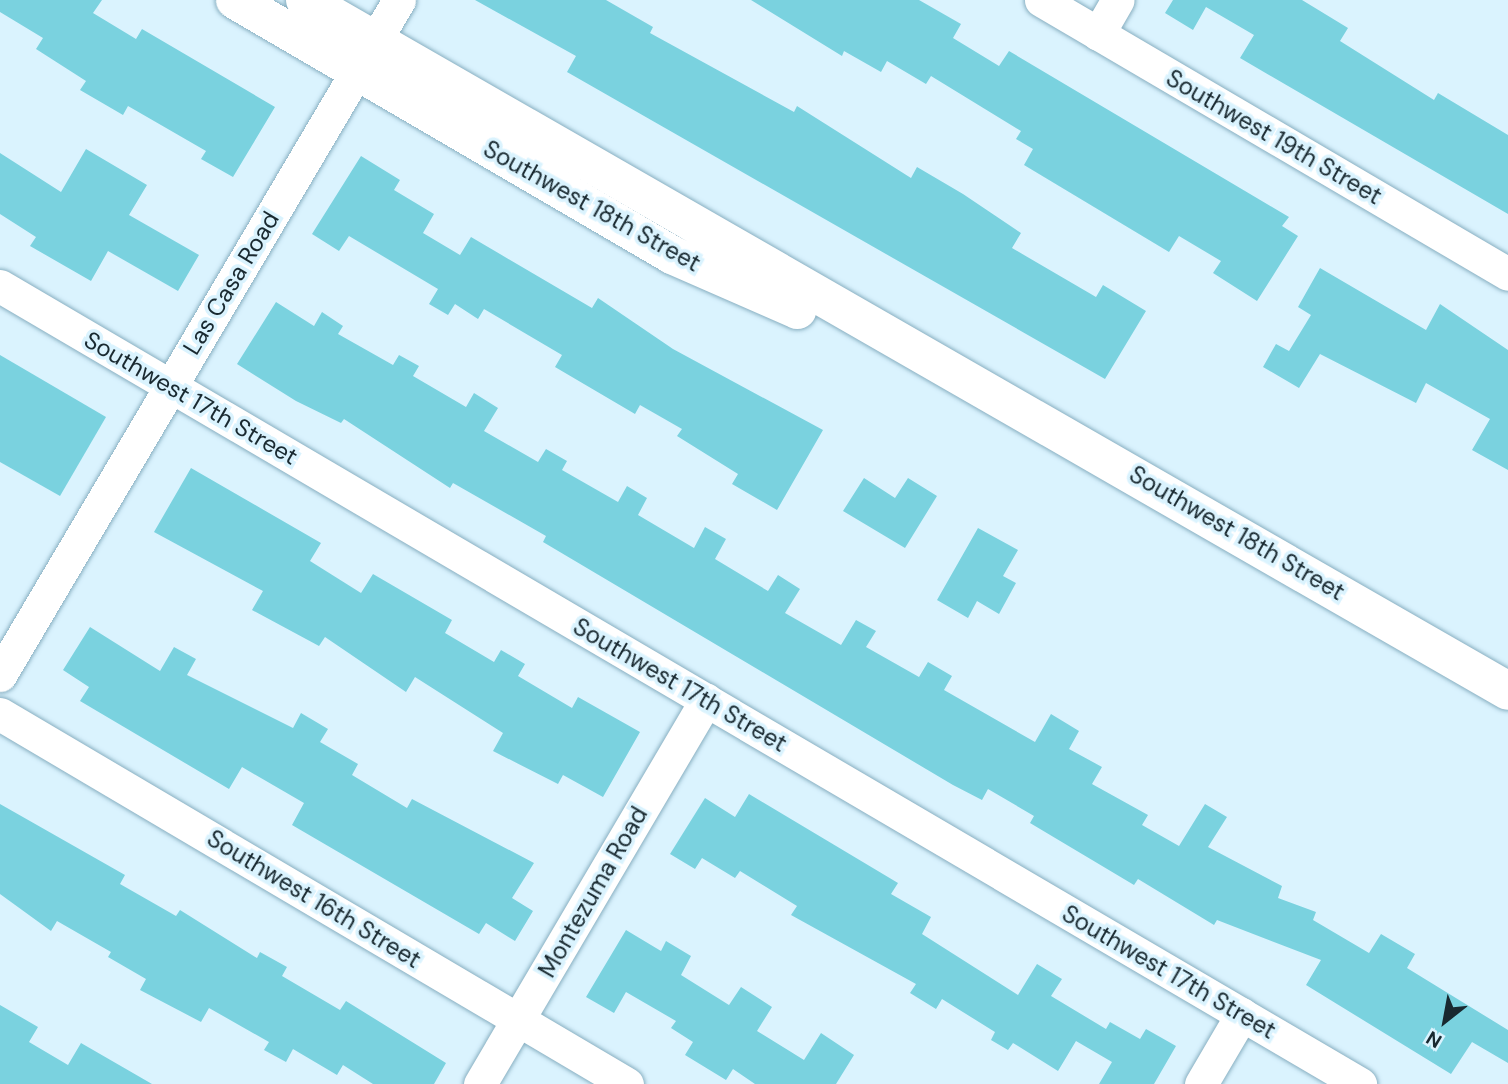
<!DOCTYPE html>
<style>
body{margin:0}
#map{position:relative;width:1508px;height:1084px;overflow:hidden;background:#daf3fe;font-family:"DM Sans",sans-serif}
div>[style]{position:absolute}
.building>*{inset:0;background:#7ad2df}
.roads{filter:drop-shadow(0 0 2px #88afc1) drop-shadow(0 0 2px #88afc1)}
.minor>*{height:33px;margin:-16.5px;padding:0 16.5px;transform-origin:16.5px;border-radius:16.5px;background:#fff}
.major>*{height:38px;margin:-19px;padding:0 19px;transform-origin:19px;border-radius:19px;background:#fff}
span{translate:-50% -50%;white-space:nowrap;text-align:center;line-height:1.15;-webkit-text-stroke:7px #daf3fe;paint-order:stroke}
.street-label{font-size:24px;color:#192930}
.north{position:absolute;left:1410px;top:986px;width:70px;height:70px;-webkit-text-stroke:5px #daf3fe;paint-order:stroke;rotate:211deg;font-size:19px;font-weight:700;line-height:28px;text-align:center;color:#192930}
.north::after{content:'';display:block;margin:auto;width:24px;height:32px;background:#192930;clip-path:polygon(50% 0,100% 100%,50% 72%,0 100%)}
</style>
<div id="map">
<div class="building">
<i style="clip-path:polygon(0 0,102px 0,93px 13px,136px 39px,142px 29px,275px 107px,233px 177px,201px 159px,206px 151px,128px 106px,123px 115px,80px 90px,86px 81px,36px 49px,43px 38px,0 12px)"></i>
<i style="clip-path:polygon(475px 0,606px 0,653px 27px,650px 33px,794px 112px,797px 106px,911px 178px,917px 167px,963px 194px,1021px 233px,1012px 248px,1096px 297px,1103px 285px,1146px 311px,1105px 379px,567px 72px,576px 56px)"></i>
<i style="clip-path:polygon(751px 0,919px 0,961px 24px,953px 38px,999px 66px,1009px 51px,1289px 217px,1282px 226px,1298px 236px,1257px 301px,1213px 273px,1221px 261px,1179px 236px,1169px 252px,1024px 165px,1033px 149px,1016px 139px,1021px 131px,931px 76px,926px 84px,887px 61px,881px 72px,844px 51px,842px 56px)"></i>
<i style="clip-path:polygon(1173px 0,1302px 0,1348px 28px,1340px 41px,1434px 100px,1438px 93px,1508px 135px,1508px 214px,1240px 58px,1254px 35px,1206px 7px,1193px 30px,1165px 13px)"></i>
<i style="clip-path:polygon(86px 149px,147px 185px,129px 215px,199px 255px,178px 291px,108px 251px,91px 281px,30px 246px,36px 237px,0 214px,0 153px,61px 192px)"></i>
<i style="clip-path:polygon(361px 156px,400px 180px,394px 190px,434px 214px,423px 233px,460px 255px,471px 237px,592px 308px,598px 298px,673px 349px,823px 430px,777px 510px,732px 484px,738px 474px,677px 436px,682px 429px,640px 405px,635px 414px,555px 367px,562px 355px,484px 309px,478px 319px,455px 304px,448px 315px,429px 304px,438px 289px,349px 236px,339px 251px,312px 234px)"></i>
<i style="clip-path:polygon(1320px 268px,1426px 330px,1440px 304px,1508px 350px,1508px 470px,1472px 450px,1490px 419px,1426px 383px,1416px 403px,1320px 354px,1299px 388px,1263px 367px,1276px 344px,1289px 351px,1311px 315px,1298px 307px)"></i>
<i style="clip-path:polygon(276px 302px,314px 326px,322px 312px,343px 326px,338px 334px,393px 365px,399px 355px,419px 366px,413px 376px,466px 407px,474px 393px,498px 408px,484px 431px,538px 462px,546px 449px,567px 461px,562px 470px,618px 502px,627px 486px,647px 498px,638px 515px,694px 548px,705px 527px,726px 539px,715px 559px,768px 591px,778px 575px,800px 589px,785px 613px,841px 645px,856px 620px,876px 631px,866px 647px,919px 677px,928px 662px,952px 676px,944px 690px,1035px 742px,1051px 714px,1079px 731px,1069px 749px,1102px 767px,1092px 784px,1148px 815px,1142px 825px,1179px 846px,1205px 804px,1227px 817px,1208px 847px,1282px 886px,1278px 898px,1316px 912px,1313px 920px,1369px 953px,1381px 934px,1415px 954px,1407px 968px,1508px 1030px,1508px 1063px,1472px 1042px,1451px 1074px,1306px 985px,1321px 960px,1217px 920px,1214px 925px,1138px 879px,1134px 885px,1030px 823px,1034px 816px,988px 789px,982px 800px,953px 785px,543px 542px,546px 536px,453px 483px,450px 488px,344px 419px,341px 423px,296px 401px,237px 364px)"></i>
<i style="clip-path:polygon(0 355px,106px 417px,60px 496px,0 462px)"></i>
<i style="clip-path:polygon(191px 468px,321px 543px,310px 561px,361px 593px,373px 574px,452px 620px,445px 633px,494px 662px,501px 650px,525px 664px,518px 676px,572px 708px,578px 697px,640px 732px,603px 797px,563px 775px,558px 784px,493px 751px,503px 733px,415px 677px,406px 692px,325px 637px,319px 646px,252px 610px,263px 591px,154px 532px)"></i>
<i style="clip-path:polygon(864px 478px,895px 498px,908px 478px,937px 496px,905px 548px,843px 511px)"></i>
<i style="clip-path:polygon(978px 528px,1018px 550px,1003px 576px,1016px 583px,999px 614px,977px 601px,968px 618px,937px 600px)"></i>
<i style="clip-path:polygon(90px 627px,160px 671px,174px 647px,196px 659px,187px 675px,293px 728px,301px 713px,328px 729px,320px 742px,358px 764px,352px 775px,407px 808px,412px 799px,534px 863px,512px 898px,533px 911px,515px 941px,486px 923px,479px 934px,292px 825px,304px 803px,242px 767px,229px 789px,80px 701px,89px 687px,63px 670px)"></i>
<i style="clip-path:polygon(749px 794px,898px 883px,891px 894px,931px 917px,922px 934px,1018px 995px,1037px 964px,1062px 979px,1051px 996px,1106px 1029px,1110px 1022px,1140px 1039px,1146px 1029px,1176px 1046px,1154px 1084px,1099px 1084px,1112px 1062px,1076px 1041px,1058px 1071px,1013px 1043px,1008px 1050px,991px 1040px,995px 1032px,942px 999px,936px 1009px,910px 993px,916px 984px,791px 915px,797px 906px,740px 871px,735px 878px,702px 858px,695px 869px,670px 854px,705px 798px,735px 817px)"></i>
<i style="clip-path:polygon(0 804px,125px 875px,120px 884px,176px 916px,180px 910px,257px 958px,260px 952px,287px 967px,282px 976px,340px 1010px,346px 1001px,446px 1063px,434px 1084px,373px 1084px,343px 1065px,337px 1075px,293px 1049px,286px 1062px,264px 1050px,269px 1042px,209px 1008px,201px 1022px,140px 990px,146px 979px,108px 957px,111px 952px,57px 921px,51px 931px,0 894px)"></i>
<i style="clip-path:polygon(626px 930px,661px 951px,666px 941px,691px 956px,681px 975px,729px 1005px,741px 987px,772px 1007px,757px 1031px,804px 1060px,821px 1033px,854px 1055px,836px 1084px,755px 1084px,733px 1069px,726px 1080px,685px 1055px,693px 1042px,671px 1028px,676px 1021px,626px 992px,614px 1013px,586px 997px)"></i>
<i style="clip-path:polygon(0 1005px,38px 1027px,29px 1042px,68px 1065px,81px 1043px,152px 1084px,0 1084px)"></i>
</div>
<div class="roads">
<div class="minor">
<i style="left:1041px;top:0;width:541px;rotate:30.4deg"></i>
<i style="left:1098px;top:34px;width:39px;rotate:-60deg"></i>
<i style="left:0;top:286px;width:1577px;rotate:30.4deg"></i>
<i style="left:0;top:675px;width:784px;rotate:-59.41deg"></i>
<i style="left:0;top:714px;width:728px;rotate:30.55deg"></i>
<i style="left:480px;top:1084px;width:446px;rotate:-59.5deg"></i>
<i style="left:1201px;top:1084px;width:81px;rotate:-59.6deg"></i>
</div>
<div class="major">
<i style="left:235px;top:0;width:506px;rotate:30.26deg"></i>
<i style="left:672px;top:255px;width:137px;rotate:23.7deg"></i>
<i style="left:305px;top:0;width:1387px;rotate:29.87deg"></i>
</div>
</div>
<div class="street-label">
<span style="left:1274px;top:137px;rotate:30deg">Southwest 19th Street</span>
<span style="left:592px;top:206px;rotate:29deg">Southwest 18th Street</span>
<span style="left:231px;top:283px;rotate:-59deg">Las Casa Road</span>
<span style="left:191px;top:398px;rotate:30deg">Southwest 17th Street</span>
<span style="left:1237px;top:533px;rotate:30deg">Southwest 18th Street</span>
<span style="left:680px;top:685px;rotate:30deg">Southwest 17th Street</span>
<span style="left:593px;top:892px;rotate:-60deg">Montezuma Road</span>
<span style="left:314px;top:899px;rotate:31deg">Southwest 16th Street</span>
<span style="left:1169px;top:972px;rotate:30deg">Southwest 17th Street</span>
</div>
<div class="north">N</div>
</div>
